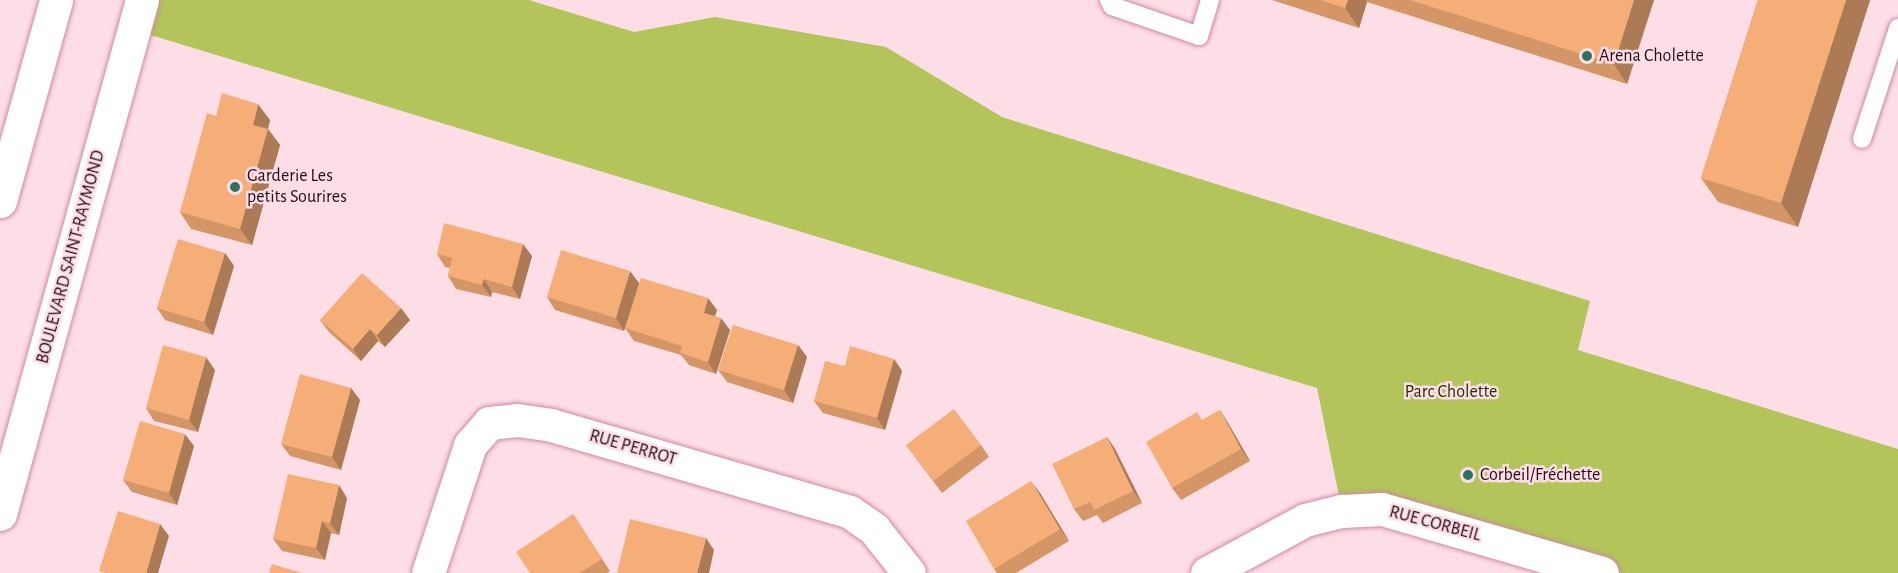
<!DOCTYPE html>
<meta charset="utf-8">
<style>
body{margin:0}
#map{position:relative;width:1898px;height:573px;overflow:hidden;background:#fddee7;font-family:"Alegreya Sans",sans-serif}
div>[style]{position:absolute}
.green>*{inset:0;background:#b2c45a}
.roads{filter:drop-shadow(0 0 2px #d089a1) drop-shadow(0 0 2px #d089a1)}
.service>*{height:18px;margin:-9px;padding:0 9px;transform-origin:9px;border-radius:9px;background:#fff}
.minor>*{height:33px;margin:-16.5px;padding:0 16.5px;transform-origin:16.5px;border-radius:16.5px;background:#fff}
.secondary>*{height:33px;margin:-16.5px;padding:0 16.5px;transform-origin:16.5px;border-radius:16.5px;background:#fff}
.wall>*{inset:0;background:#d49667}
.shaded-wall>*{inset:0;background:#ac7a54}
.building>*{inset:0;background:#f6ae78}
.dots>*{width:16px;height:16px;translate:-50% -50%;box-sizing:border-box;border:3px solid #fddee7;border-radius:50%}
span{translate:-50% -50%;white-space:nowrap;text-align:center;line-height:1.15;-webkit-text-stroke:5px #fddee7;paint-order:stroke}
.poi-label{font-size:18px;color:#270d17}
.left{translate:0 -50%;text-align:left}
.street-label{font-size:18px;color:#270d17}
.park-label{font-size:18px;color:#292f01}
</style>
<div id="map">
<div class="green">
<i style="clip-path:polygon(142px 0,529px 0,634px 32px,715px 17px,886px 47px,1002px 117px,1590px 301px,1578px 350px,1898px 449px,1898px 573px,1602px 573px,1342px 511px,1317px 388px,134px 30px)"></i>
</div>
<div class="roads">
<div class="service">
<i style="left:1109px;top:0;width:7px;rotate:63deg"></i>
<i style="left:1112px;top:6px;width:92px;rotate:19deg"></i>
<i style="left:1199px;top:36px;width:38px;rotate:-73deg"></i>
<i style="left:1862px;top:139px;width:117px;rotate:-72deg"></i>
</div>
<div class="minor">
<i style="left:428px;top:573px;width:135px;rotate:-71.8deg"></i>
<i style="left:470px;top:445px;width:29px;rotate:-49deg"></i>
<i style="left:489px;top:423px;width:28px;rotate:-6deg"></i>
<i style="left:517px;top:420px;width:34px;rotate:8deg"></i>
<i style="left:551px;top:425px;width:311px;rotate:16.2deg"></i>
<i style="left:850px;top:512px;width:29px;rotate:35deg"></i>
<i style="left:874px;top:529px;width:56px;rotate:51.5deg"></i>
<i style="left:1207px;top:573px;width:111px;rotate:-28.4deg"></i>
<i style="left:1305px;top:520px;width:38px;rotate:-14deg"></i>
<i style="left:1342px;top:511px;width:40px;rotate:-2.9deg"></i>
<i style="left:1382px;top:509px;width:229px;rotate:16.2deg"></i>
</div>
<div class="secondary">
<i style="left:0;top:201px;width:209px;rotate:-74.4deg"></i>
<i style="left:0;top:514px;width:533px;rotate:-74.56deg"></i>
</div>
</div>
<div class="wall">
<i style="clip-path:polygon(1272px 0,1654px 0,1627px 84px,1367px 2px,1359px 28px)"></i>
<i style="clip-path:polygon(1758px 0,1870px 0,1798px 227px,1718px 202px,1701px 178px)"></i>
<i style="clip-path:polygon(216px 116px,270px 120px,268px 129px,280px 145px,252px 245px,191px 229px,180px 212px)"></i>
<i style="clip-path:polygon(225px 253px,234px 266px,213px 335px,165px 320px,157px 308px)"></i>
<i style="clip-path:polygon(437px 254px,532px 256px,520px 299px,492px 292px,491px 297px,456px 289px,448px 276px,450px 268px,445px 267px)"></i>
<i style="clip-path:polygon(639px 283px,717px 310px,715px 316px,730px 330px,716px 374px,689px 365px,681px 355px,634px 341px,625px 328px,624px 331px,555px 310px,547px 297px)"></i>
<i style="clip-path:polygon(320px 320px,410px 320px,385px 347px,378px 341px,361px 361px,329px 332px)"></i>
<i style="clip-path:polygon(798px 345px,807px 357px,793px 403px,727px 382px,718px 370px)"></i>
<i style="clip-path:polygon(894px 359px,902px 371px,885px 430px,823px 413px,814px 401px,845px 366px)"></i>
<i style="clip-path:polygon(215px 370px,198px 432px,154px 421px,146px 408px)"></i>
<i style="clip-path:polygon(351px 388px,360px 400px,341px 470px,290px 456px,281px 444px)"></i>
<i style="clip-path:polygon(1220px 410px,1228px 423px,1250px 461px,1181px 500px,1172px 488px,1203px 420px)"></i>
<i style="clip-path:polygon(1107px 437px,1115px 449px,1142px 503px,1103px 523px,1097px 515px,1083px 521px,1074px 509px)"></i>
<i style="clip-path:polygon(906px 445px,981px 445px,989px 457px,942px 493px)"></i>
<i style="clip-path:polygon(194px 446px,177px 505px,132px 492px,123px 480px)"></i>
<i style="clip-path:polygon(1040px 493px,1069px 541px,1016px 573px,997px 573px,994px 569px)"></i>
<i style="clip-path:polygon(347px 498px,339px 535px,331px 533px,325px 560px,282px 551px,273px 539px)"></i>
<i style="clip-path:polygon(573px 514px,610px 571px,607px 573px,530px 573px)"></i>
</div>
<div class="shaded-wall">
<i style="clip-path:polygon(1348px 0,1366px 0,1367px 2px,1359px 28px,1345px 8px)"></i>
<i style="clip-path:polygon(1634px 0,1654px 0,1627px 84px,1614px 64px)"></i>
<i style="clip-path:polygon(1846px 0,1870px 0,1798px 227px,1781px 203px)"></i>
<i style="clip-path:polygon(258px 104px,270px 120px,265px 141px,268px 129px,280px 145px,252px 245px,240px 229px,253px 125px)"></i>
<i style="clip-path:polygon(523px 244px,532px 256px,520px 299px,512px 287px)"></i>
<i style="clip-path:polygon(225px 253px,234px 266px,213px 335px,204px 322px)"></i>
<i style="clip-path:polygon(630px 271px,639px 283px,624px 331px,616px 318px)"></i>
<i style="clip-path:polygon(484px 279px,492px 292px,491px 297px,482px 285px)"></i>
<i style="clip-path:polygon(708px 298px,717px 310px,712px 325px,704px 313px)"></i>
<i style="clip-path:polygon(401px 308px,410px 320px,385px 347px,377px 335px)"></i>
<i style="clip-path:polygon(721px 318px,730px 330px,716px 374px,708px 362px)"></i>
<i style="clip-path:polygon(370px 329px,378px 341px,361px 361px,353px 349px)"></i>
<i style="clip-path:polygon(798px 345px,807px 357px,793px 403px,784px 390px)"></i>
<i style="clip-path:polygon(206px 357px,215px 370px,198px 432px,189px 420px)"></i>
<i style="clip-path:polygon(894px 359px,902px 371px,885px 430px,877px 418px)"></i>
<i style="clip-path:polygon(351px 388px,360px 400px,341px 470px,332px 457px)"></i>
<i style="clip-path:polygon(1220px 410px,1228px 423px,1250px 461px,1241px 449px)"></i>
<i style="clip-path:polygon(185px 434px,194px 446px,177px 505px,169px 493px)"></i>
<i style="clip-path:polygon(1107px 437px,1115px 449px,1142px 503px,1133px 491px)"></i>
<i style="clip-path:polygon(1031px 481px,1040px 493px,1069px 541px,1060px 529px)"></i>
<i style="clip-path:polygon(339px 485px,347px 498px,339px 535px,330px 523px)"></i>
<i style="clip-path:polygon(322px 521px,331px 533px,325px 560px,316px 548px)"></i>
<i style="clip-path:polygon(160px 524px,169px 536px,158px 573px,146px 573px)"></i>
<i style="clip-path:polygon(706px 538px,714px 550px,709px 573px,697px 573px)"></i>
</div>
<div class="building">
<i style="clip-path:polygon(1320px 0,1348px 0,1345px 8px)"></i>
<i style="clip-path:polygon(1410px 0,1634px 0,1614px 64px)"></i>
<i style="clip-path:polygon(1758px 0,1846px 0,1781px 203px,1701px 178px)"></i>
<i style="clip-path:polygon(222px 93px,258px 104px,253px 125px,268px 129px,240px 229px,180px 212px,207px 113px,216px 116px)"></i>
<i style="clip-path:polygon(444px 223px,523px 244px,512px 287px,484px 279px,482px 285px,448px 276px,452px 258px,437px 254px)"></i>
<i style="clip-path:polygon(178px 239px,225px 253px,204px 322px,157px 308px)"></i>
<i style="clip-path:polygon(561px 250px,630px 271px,616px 318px,547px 297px)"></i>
<i style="clip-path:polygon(362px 273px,401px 308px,377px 335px,370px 329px,353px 349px,320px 320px)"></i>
<i style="clip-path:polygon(641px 278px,708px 298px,704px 313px,721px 318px,708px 362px,680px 353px,682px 346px,625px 328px)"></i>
<i style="clip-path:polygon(733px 325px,798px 345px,784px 390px,718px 370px)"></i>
<i style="clip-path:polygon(163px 345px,206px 357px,189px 420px,146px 408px)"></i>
<i style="clip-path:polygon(850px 346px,894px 359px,877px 418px,814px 401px,825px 361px,845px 366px)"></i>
<i style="clip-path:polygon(300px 374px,351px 388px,332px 457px,281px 444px)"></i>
<i style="clip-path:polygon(954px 409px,981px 445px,933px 481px,906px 445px)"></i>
<i style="clip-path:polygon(1220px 410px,1241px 449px,1172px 488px,1146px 442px,1197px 412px,1202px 420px)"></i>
<i style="clip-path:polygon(140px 421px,185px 434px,169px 493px,123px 480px)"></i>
<i style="clip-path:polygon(1107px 437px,1133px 491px,1094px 510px,1090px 502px,1074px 509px,1052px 464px)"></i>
<i style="clip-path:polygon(288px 474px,339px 485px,330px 523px,322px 521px,316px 548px,273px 539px)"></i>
<i style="clip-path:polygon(1031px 481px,1060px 529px,994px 569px,966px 521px)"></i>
<i style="clip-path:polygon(118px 511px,160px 524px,146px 573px,105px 573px,99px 571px)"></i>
<i style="clip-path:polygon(573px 514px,602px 559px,580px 573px,530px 573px,516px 552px)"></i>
<i style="clip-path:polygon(630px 519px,706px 538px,697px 573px,617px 573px)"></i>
<i style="clip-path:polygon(272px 564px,302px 573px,269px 573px)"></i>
</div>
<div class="dots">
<i style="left:1587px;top:56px;background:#2d7163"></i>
<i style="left:235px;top:187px;background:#2d7163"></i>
<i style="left:1468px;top:475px;background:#2d7163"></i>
</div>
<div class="poi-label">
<span class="left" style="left:1599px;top:56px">Arena Cholette</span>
<span class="left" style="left:247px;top:187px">Garderie Les<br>petits Sourires</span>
<span class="left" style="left:1480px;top:475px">Corbeil/Fréchette</span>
</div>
<div class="street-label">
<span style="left:71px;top:257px;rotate:-75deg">BOULEVARD SAINT-RAYMOND</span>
<span style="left:633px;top:448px;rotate:16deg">RUE PERROT</span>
<span style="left:1435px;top:524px;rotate:15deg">RUE CORBEIL</span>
</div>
<div class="park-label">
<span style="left:1451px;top:392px">Parc Cholette</span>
</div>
</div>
